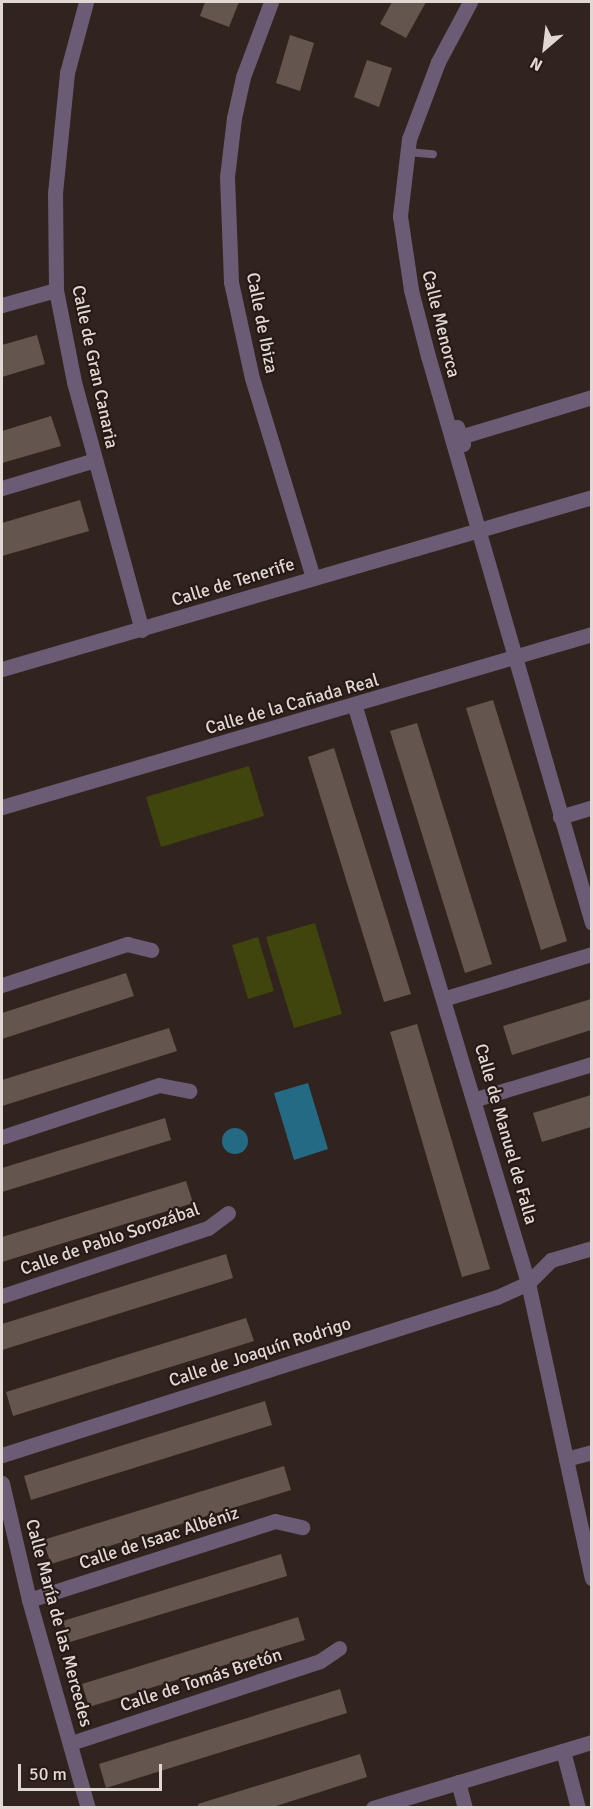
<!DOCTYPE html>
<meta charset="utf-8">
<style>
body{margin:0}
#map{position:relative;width:593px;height:1809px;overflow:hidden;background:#31241e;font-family:Signika,sans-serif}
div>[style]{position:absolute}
.green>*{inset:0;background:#40440d}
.water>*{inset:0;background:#256a85}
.round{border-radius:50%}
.building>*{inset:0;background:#65554f}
.lane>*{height:8px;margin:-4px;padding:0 4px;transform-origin:4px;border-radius:4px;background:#6b5b75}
.street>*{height:15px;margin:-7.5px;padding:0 7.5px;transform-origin:7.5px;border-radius:7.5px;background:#6b5b75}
span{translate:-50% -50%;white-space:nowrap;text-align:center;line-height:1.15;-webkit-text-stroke:4.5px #271a15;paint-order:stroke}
.street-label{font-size:18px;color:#e1d8d4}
.frame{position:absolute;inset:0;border:3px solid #e1d8d4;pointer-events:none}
.north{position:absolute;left:515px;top:18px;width:60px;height:60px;-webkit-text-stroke:4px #271a15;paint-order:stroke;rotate:208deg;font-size:16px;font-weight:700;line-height:24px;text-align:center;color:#e1d8d4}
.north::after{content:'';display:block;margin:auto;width:21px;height:27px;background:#e1d8d4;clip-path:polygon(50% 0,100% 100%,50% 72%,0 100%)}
.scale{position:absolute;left:18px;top:1764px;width:144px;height:27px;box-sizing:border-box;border:3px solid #e1d8d4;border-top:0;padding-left:8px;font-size:18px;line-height:21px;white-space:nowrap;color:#e1d8d4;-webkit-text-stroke:4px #271a15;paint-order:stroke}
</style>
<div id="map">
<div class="green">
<i style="clip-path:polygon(249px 766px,264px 816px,161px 847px,146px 797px)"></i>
<i style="clip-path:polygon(315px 923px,342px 1014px,294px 1028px,266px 937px)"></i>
<i style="clip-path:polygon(258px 937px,274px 991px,248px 999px,232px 945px)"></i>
</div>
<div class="water">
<i style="clip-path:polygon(308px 1083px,328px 1149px,294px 1160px,274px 1093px)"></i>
<i class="round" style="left:222px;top:1128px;width:26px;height:26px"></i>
</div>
<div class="building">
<i style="clip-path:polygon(205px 2px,239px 2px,229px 27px,200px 16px)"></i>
<i style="clip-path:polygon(392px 2px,426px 2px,406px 38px,380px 24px)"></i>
<i style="clip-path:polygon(290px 35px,314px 43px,300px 91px,276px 83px)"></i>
<i style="clip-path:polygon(367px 60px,392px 68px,379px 107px,354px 97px)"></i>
<i style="clip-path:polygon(37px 335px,45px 364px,2px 377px,2px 345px)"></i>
<i style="clip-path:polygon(51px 416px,61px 446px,2px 463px,2px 431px)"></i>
<i style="clip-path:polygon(80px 500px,89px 531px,2px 556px,2px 523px)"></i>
<i style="clip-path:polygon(493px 700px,567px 941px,541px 950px,466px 708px)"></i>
<i style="clip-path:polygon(417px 723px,492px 964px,465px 973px,390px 731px)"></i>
<i style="clip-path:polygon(334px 748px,411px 994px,384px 1002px,308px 757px)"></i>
<i style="clip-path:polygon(126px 973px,134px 996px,2px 1039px,2px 1013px)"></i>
<i style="clip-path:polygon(591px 999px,591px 1030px,512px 1055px,503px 1026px)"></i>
<i style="clip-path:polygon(417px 1024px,490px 1269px,462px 1277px,390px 1032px)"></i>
<i style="clip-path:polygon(169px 1028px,177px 1051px,2px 1106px,2px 1080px)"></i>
<i style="clip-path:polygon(591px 1095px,591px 1127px,542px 1142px,533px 1113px)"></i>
<i style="clip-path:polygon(165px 1118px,171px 1140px,2px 1192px,2px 1168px)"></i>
<i style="clip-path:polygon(186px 1181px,193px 1203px,2px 1262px,2px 1237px)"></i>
<i style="clip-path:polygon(226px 1254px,233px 1278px,2px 1350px,2px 1324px)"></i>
<i style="clip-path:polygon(246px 1318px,254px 1341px,13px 1416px,6px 1392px)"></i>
<i style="clip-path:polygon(265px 1401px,272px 1425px,31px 1500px,24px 1476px)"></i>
<i style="clip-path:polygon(284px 1466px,291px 1490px,51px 1564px,43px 1540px)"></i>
<i style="clip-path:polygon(281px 1554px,287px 1576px,70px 1642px,63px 1621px)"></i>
<i style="clip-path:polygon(298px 1617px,305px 1640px,89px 1707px,82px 1684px)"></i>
<i style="clip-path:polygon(340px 1689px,347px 1713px,106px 1788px,99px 1764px)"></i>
<i style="clip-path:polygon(360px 1754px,367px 1777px,270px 1808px,198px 1808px,198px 1804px)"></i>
</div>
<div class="lane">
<i style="left:408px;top:152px;width:25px;rotate:5deg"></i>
</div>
<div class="street">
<i style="left:86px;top:2px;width:73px;rotate:105deg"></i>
<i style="left:67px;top:73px;width:121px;rotate:95.7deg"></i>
<i style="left:55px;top:193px;width:97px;rotate:89.4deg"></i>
<i style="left:56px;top:290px;width:94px;rotate:78.9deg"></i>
<i style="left:74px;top:382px;width:257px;rotate:74.7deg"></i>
<i style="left:271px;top:2px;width:80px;rotate:110.5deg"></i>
<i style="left:243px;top:77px;width:42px;rotate:102.4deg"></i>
<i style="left:234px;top:118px;width:59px;rotate:96.8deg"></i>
<i style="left:227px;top:177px;width:105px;rotate:87.8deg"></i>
<i style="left:231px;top:282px;width:98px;rotate:77.7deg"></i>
<i style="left:252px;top:378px;width:209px;rotate:73deg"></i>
<i style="left:470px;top:2px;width:68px;rotate:118.1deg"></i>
<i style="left:438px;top:62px;width:82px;rotate:110.6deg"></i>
<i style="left:409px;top:139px;width:78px;rotate:96.7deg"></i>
<i style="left:400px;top:216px;width:75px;rotate:81.5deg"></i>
<i style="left:411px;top:290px;width:68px;rotate:75.6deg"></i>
<i style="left:428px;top:356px;width:590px;rotate:73.87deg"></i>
<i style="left:2px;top:305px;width:56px;rotate:-15.5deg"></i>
<i style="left:450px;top:429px;width:7px;rotate:-16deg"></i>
<i style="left:457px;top:427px;width:18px;rotate:71deg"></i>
<i style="left:463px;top:444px;width:8px;rotate:-90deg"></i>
<i style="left:463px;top:436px;width:135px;rotate:-16.8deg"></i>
<i style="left:2px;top:488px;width:97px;rotate:-16.8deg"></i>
<i style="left:2px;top:669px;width:615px;rotate:-16.25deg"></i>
<i style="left:355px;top:707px;width:601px;rotate:73.28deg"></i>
<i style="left:528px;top:1283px;width:302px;rotate:77.8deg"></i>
<i style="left:2px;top:807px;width:615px;rotate:-16.34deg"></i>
<i style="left:560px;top:817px;width:34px;rotate:-17deg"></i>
<i style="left:2px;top:985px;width:132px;rotate:-18.2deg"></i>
<i style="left:127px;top:944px;width:25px;rotate:14deg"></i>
<i style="left:446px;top:998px;width:152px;rotate:-16.8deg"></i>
<i style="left:476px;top:1099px;width:121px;rotate:-16.8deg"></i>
<i style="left:2px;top:1137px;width:165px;rotate:-18.3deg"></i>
<i style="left:159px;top:1085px;width:31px;rotate:11deg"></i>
<i style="left:2px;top:1296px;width:217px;rotate:-18.3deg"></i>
<i style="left:208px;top:1228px;width:25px;rotate:-37deg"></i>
<i style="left:2px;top:1455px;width:520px;rotate:-17.7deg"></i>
<i style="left:497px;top:1297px;width:34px;rotate:-24deg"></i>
<i style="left:528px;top:1283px;width:33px;rotate:-45deg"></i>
<i style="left:551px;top:1260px;width:43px;rotate:-16.3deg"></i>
<i style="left:566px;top:1459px;width:27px;rotate:-15deg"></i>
<i style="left:2px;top:1483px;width:120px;rotate:77deg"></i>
<i style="left:29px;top:1600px;width:216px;rotate:74.2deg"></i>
<i style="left:29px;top:1600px;width:258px;rotate:-17.8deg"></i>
<i style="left:275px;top:1521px;width:28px;rotate:13deg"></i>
<i style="left:71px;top:1743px;width:262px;rotate:-18.2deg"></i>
<i style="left:320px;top:1661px;width:23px;rotate:-34deg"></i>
<i style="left:563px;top:1751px;width:59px;rotate:75.3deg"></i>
<i style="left:458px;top:1782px;width:27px;rotate:75deg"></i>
<i style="left:373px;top:1808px;width:229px;rotate:-16.8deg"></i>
</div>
<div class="street-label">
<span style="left:262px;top:323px;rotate:79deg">Calle de Ibiza</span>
<span style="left:441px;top:324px;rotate:76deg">Calle Menorca</span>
<span style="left:95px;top:367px;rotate:78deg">Calle de Gran Canaria</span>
<span style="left:233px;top:582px;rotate:-17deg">Calle de Tenerife</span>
<span style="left:292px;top:704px;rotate:-16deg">Calle de la Cañada Real</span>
<span style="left:506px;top:1134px;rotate:74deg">Calle de Manuel de Falla</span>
<span style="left:110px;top:1239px;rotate:-19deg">Calle de Pablo Sorozábal</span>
<span style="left:260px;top:1352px;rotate:-18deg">Calle de Joaquín Rodrigo</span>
<span style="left:159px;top:1538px;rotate:-18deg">Calle de Isaac Albéniz</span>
<span style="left:59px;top:1623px;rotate:75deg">Calle María de las Mercedes</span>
<span style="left:201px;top:1680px;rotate:-18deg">Calle de Tomás Bretón</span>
</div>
<div class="frame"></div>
<div class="north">N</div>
<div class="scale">50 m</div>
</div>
